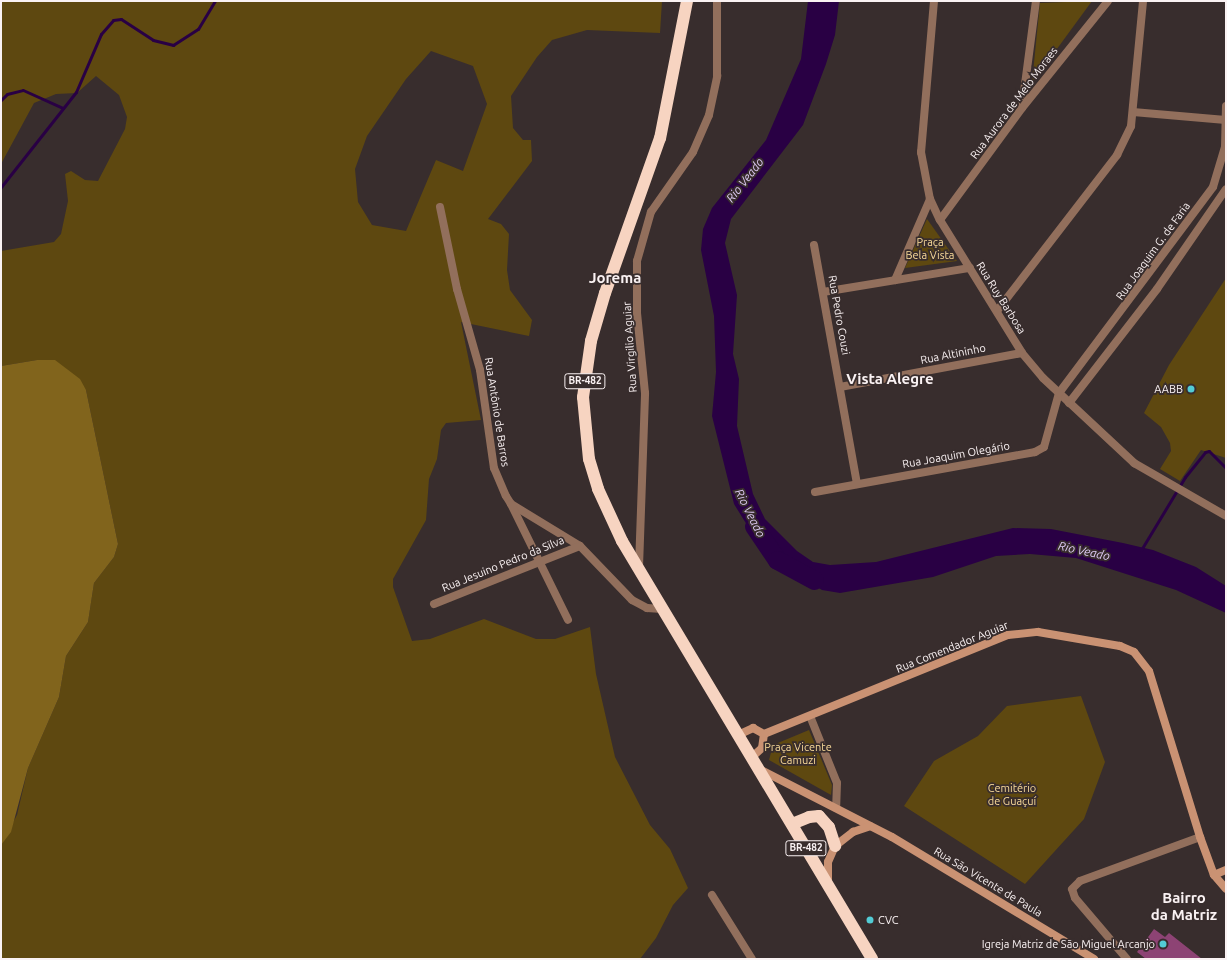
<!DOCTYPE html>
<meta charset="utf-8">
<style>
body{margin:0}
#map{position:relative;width:1227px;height:960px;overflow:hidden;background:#382d2d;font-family:Ubuntu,sans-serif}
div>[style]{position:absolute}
.green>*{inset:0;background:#5e4810}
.forest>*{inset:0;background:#81641c}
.water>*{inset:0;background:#290044}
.stream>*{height:3px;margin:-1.5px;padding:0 1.5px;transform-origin:1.5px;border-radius:1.5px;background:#290044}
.river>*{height:19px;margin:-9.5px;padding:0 9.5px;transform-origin:9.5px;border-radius:9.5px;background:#290044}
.building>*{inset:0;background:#8d4374}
.street>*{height:8px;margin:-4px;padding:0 4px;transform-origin:4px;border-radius:4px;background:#926f5c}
.secondary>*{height:8px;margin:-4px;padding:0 4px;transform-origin:4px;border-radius:4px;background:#ca9273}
.highway>*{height:12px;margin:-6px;padding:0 6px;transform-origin:6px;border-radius:6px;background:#f7d4c1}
.dots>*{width:11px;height:11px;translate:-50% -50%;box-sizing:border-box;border:2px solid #382d2d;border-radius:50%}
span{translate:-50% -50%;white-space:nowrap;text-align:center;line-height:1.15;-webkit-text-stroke:3.5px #382d2d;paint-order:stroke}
.shield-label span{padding:1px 3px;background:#382d2d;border:1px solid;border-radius:3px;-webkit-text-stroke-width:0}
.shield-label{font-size:10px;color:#faf2f3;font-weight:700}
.street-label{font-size:11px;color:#faf2f3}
.park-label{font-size:11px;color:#f9da99}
.poi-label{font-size:11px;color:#faf2f3}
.right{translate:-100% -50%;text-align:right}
.left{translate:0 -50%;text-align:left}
.water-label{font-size:12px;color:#decbf4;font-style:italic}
.district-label{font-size:15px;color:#faf2f3;font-weight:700}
.frame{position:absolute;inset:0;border:2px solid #faf2f3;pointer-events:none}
</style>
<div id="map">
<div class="green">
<i style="clip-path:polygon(evenodd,1px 1px,662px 1px,660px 33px,587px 30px,552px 40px,537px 57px,511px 96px,513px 128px,523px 140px,531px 140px,532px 161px,488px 219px,501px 224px,509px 234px,507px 270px,510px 290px,532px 320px,529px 336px,461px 322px,481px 420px,446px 423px,441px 430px,437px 459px,429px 479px,426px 520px,393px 579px,393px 587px,412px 641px,430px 639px,484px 619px,536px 639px,555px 639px,590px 627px,596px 674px,615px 757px,650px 825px,670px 849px,688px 888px,673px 905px,656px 938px,640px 959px,1px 959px,1px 845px,17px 815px,28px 768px,59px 697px,66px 656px,88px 622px,94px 583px,114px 557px,118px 544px,86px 390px,37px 360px,1px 366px,1px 251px,54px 242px,61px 234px,68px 201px,65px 174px,71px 171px,85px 180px,98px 181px,125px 129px,127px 117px,119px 95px,96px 76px,77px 93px,56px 94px,34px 103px,1px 164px,1px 1px,431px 51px,473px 66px,487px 104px,463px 171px,436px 160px,406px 231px,372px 225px,358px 202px,355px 169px,367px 136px,406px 79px,431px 51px)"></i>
<i style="clip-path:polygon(1092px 1px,1032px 83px,1040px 3px)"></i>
<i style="clip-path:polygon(927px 219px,957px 261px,905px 268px)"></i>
<i style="clip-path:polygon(1226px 278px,1226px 458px,1201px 450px,1180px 481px,1160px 469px,1171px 451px,1170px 443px,1161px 427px,1144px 413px,1169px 365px)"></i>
<i style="clip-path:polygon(1081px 696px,1105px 762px,1084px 819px,1025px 884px,904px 806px,934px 761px,978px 736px,1007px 706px)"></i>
<i style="clip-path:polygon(809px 730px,832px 785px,831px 795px,769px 760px,773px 745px)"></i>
</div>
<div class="forest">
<i style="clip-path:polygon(37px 360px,55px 360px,80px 379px,86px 390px,118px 544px,114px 557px,94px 583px,88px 622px,66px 656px,59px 697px,28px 768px,11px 832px,1px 845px,1px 366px)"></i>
</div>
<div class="water">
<i style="clip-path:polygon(808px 1px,839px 1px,835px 35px,826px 64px,803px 125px,731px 219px,725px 243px,737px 295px,733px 354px,739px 379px,737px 426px,753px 494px,765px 519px,797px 551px,813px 562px,830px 565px,876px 562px,1013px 528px,1051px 529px,1123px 543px,1153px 550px,1196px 567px,1226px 586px,1226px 613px,1176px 590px,1076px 558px,1030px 554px,996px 556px,933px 577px,840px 593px,822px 590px,795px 573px,747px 525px,734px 504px,712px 416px,716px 372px,714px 316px,701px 250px,703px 229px,712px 208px,766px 140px,801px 59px)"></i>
</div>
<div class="stream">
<i style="left:1px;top:100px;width:8px;rotate:-45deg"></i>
<i style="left:7px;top:94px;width:16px;rotate:-14deg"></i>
<i style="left:23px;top:90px;width:44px;rotate:24.2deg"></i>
<i style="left:1px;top:187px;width:121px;rotate:-51.7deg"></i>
<i style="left:76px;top:92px;width:63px;rotate:-66.7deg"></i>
<i style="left:101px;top:34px;width:18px;rotate:-49deg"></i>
<i style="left:113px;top:20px;width:8px;rotate:-7deg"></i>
<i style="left:121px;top:19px;width:38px;rotate:33deg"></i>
<i style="left:153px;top:40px;width:21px;rotate:14deg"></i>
<i style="left:173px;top:45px;width:30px;rotate:-33deg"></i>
<i style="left:198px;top:29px;width:33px;rotate:-59deg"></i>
<i style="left:1141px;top:550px;width:85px;rotate:-58.9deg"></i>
<i style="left:1185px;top:477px;width:32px;rotate:-51deg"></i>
<i style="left:1205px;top:452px;width:4px;rotate:-14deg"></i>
<i style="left:1209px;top:451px;width:24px;rotate:45deg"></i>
</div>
<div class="river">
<i style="left:754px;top:526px;width:41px;rotate:55.9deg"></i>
<i style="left:777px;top:560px;width:42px;rotate:28.4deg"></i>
</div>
<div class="building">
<i style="clip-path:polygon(1154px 929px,1165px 937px,1169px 933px,1202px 959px,1146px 959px,1137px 952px)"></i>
</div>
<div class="street">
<i style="left:934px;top:1px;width:152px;rotate:94.9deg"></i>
<i style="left:921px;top:152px;width:48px;rotate:79.2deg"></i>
<i style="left:930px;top:199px;width:23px;rotate:65deg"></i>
<i style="left:940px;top:220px;width:156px;rotate:58.3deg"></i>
<i style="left:1022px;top:353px;width:33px;rotate:50deg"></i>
<i style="left:1043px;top:378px;width:125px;rotate:43deg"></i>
<i style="left:1134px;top:463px;width:106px;rotate:29.9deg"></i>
<i style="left:1022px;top:107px;width:107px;rotate:-82.5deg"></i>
<i style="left:1133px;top:112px;width:93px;rotate:4.9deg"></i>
<i style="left:440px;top:207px;width:84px;rotate:78.3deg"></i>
<i style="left:457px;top:289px;width:84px;rotate:74.1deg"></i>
<i style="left:480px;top:370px;width:99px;rotate:81.9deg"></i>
<i style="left:494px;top:468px;width:30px;rotate:67deg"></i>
<i style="left:506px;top:496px;width:9px;rotate:58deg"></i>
<i style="left:511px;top:504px;width:81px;rotate:31.3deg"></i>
<i style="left:580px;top:546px;width:75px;rotate:46.1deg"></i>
<i style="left:632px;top:600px;width:17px;rotate:28deg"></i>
<i style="left:647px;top:608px;width:15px;rotate:4deg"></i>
<i style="left:940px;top:220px;width:139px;rotate:-53.8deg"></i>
<i style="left:1022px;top:108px;width:137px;rotate:-51.2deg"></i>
<i style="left:814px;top:245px;width:243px;rotate:79.8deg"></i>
<i style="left:895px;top:280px;width:88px;rotate:-66.6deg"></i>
<i style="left:823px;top:292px;width:149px;rotate:-9.3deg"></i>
<i style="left:997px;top:311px;width:197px;rotate:-52.4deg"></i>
<i style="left:1117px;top:155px;width:32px;rotate:-64deg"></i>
<i style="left:1131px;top:126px;width:126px;rotate:-84.5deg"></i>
<i style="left:840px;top:387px;width:185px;rotate:-10.6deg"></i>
<i style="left:1069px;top:403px;width:144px;rotate:-52.3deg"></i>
<i style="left:1157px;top:289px;width:121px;rotate:-55.4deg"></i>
<i style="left:815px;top:492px;width:224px;rotate:-10.3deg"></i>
<i style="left:1035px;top:452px;width:10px;rotate:-29deg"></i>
<i style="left:1044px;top:447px;width:56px;rotate:-74.5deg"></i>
<i style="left:1059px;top:393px;width:257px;rotate:-53.2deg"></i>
<i style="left:1213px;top:187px;width:42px;rotate:-73.3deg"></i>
<i style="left:1225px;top:147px;width:41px;rotate:-88.6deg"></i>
<i style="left:511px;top:504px;width:129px;rotate:63.8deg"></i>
<i style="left:639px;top:567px;width:174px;rotate:-88deg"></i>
<i style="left:645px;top:393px;width:80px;rotate:-95.7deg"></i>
<i style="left:637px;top:313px;width:52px;rotate:-90deg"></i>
<i style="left:637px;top:261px;width:51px;rotate:-74.1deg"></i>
<i style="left:651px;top:212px;width:73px;rotate:-55deg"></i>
<i style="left:693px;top:152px;width:40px;rotate:-66.6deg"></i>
<i style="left:709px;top:115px;width:40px;rotate:-78deg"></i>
<i style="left:717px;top:76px;width:75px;rotate:-90deg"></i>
<i style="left:434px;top:604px;width:157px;rotate:-21.7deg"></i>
<i style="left:810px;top:716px;width:72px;rotate:68.1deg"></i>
<i style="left:837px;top:783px;width:25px;rotate:92deg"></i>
<i style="left:712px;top:895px;width:75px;rotate:58deg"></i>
<i style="left:1127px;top:959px;width:80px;rotate:-130.4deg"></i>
<i style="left:1075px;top:898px;width:9px;rotate:-108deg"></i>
<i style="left:1072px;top:889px;width:11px;rotate:-45deg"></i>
<i style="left:1080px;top:881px;width:128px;rotate:-20.1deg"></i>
</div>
<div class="secondary">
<i style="left:764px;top:734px;width:263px;rotate:-22.1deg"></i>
<i style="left:1008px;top:635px;width:30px;rotate:-6deg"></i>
<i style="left:1038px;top:632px;width:83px;rotate:9.7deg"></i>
<i style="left:1120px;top:646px;width:15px;rotate:23deg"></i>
<i style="left:1134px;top:652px;width:24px;rotate:52deg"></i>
<i style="left:1149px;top:671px;width:174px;rotate:72.9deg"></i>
<i style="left:1200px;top:837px;width:40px;rotate:69.8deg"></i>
<i style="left:1214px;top:875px;width:18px;rotate:49deg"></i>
<i style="left:738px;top:735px;width:17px;rotate:-25deg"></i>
<i style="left:753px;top:728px;width:13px;rotate:29deg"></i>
<i style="left:764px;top:734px;width:14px;rotate:98deg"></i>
<i style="left:762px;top:748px;width:13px;rotate:138deg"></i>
<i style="left:759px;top:769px;width:149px;rotate:27.1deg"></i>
<i style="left:892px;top:837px;width:236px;rotate:31.1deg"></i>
<i style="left:1214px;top:875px;width:13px;rotate:-23deg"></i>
<i style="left:828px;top:883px;width:21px;rotate:-90deg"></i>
<i style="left:828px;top:862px;width:17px;rotate:-66deg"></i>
<i style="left:835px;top:846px;width:23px;rotate:-38deg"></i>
<i style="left:853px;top:832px;width:18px;rotate:-19deg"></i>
</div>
<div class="highway">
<i style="left:687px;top:1px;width:140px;rotate:101.1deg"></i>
<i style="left:660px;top:138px;width:164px;rotate:109.5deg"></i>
<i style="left:605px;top:293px;width:50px;rotate:106.3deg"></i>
<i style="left:591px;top:341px;width:57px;rotate:98.1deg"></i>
<i style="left:583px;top:397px;width:62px;rotate:84.5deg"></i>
<i style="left:589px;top:459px;width:31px;rotate:73deg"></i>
<i style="left:598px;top:489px;width:57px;rotate:65.2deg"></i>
<i style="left:622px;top:541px;width:487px;rotate:59.1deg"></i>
<i style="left:792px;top:824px;width:18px;rotate:-22deg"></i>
<i style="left:809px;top:817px;width:10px;rotate:-6deg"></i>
<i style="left:819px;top:816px;width:15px;rotate:48deg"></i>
<i style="left:829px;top:827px;width:20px;rotate:72deg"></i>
</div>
<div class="dots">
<i style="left:1191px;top:389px;background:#52ccd5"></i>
<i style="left:870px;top:920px;background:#52ccd5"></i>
<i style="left:1163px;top:944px;background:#52ccd5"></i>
</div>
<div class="shield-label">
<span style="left:585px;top:381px">BR-482</span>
<span style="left:806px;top:848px">BR-482</span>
</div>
<div class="street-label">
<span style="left:1014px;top:103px;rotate:-53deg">Rua Aurora de Melo Moraes</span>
<span style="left:1153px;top:251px;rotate:-54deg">Rua Joaquim G. de Faria</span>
<span style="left:1001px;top:298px;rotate:58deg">Rua Ruy Barbosa</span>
<span style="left:839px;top:315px;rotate:80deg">Rua Pedro Couzi</span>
<span style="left:630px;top:347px;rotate:-94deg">Rua Virgilio Aguiar</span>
<span style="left:953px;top:354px;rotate:-11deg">Rua Altininho</span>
<span style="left:497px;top:412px;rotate:81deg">Rua Antônio de Barros</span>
<span style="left:956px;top:455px;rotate:-10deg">Rua Joaquim Olegário</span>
<span style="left:503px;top:564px;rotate:-22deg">Rua Jesuino Pedro da Silva</span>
<span style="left:952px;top:647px;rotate:-22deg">Rua Comendador Aguiar</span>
<span style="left:988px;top:882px;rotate:31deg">Rua São Vicente de Paula</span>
</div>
<div class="park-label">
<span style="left:930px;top:249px">Praça<br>Bela Vista</span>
<span style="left:798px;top:754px">Praça Vicente<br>Camuzi</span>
<span style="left:1012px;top:795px">Cemitério<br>de Guaçuí</span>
</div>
<div class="poi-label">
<span class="right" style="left:1183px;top:389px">AABB</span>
<span class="left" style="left:878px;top:920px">CVC</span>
<span class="right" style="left:1155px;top:944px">Igreja Matriz de São Miguel Arcanjo</span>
</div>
<div class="water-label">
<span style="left:745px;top:180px;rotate:-52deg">Rio Veado</span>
<span style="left:750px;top:513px;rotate:63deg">Rio Veado</span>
<span style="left:1084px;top:551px;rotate:12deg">Rio Veado</span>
</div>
<div class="district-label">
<span style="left:615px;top:278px">Jorema</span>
<span style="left:890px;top:379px">Vista Alegre</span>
<span style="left:1184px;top:906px">Bairro<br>da Matriz</span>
</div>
<div class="frame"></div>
</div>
